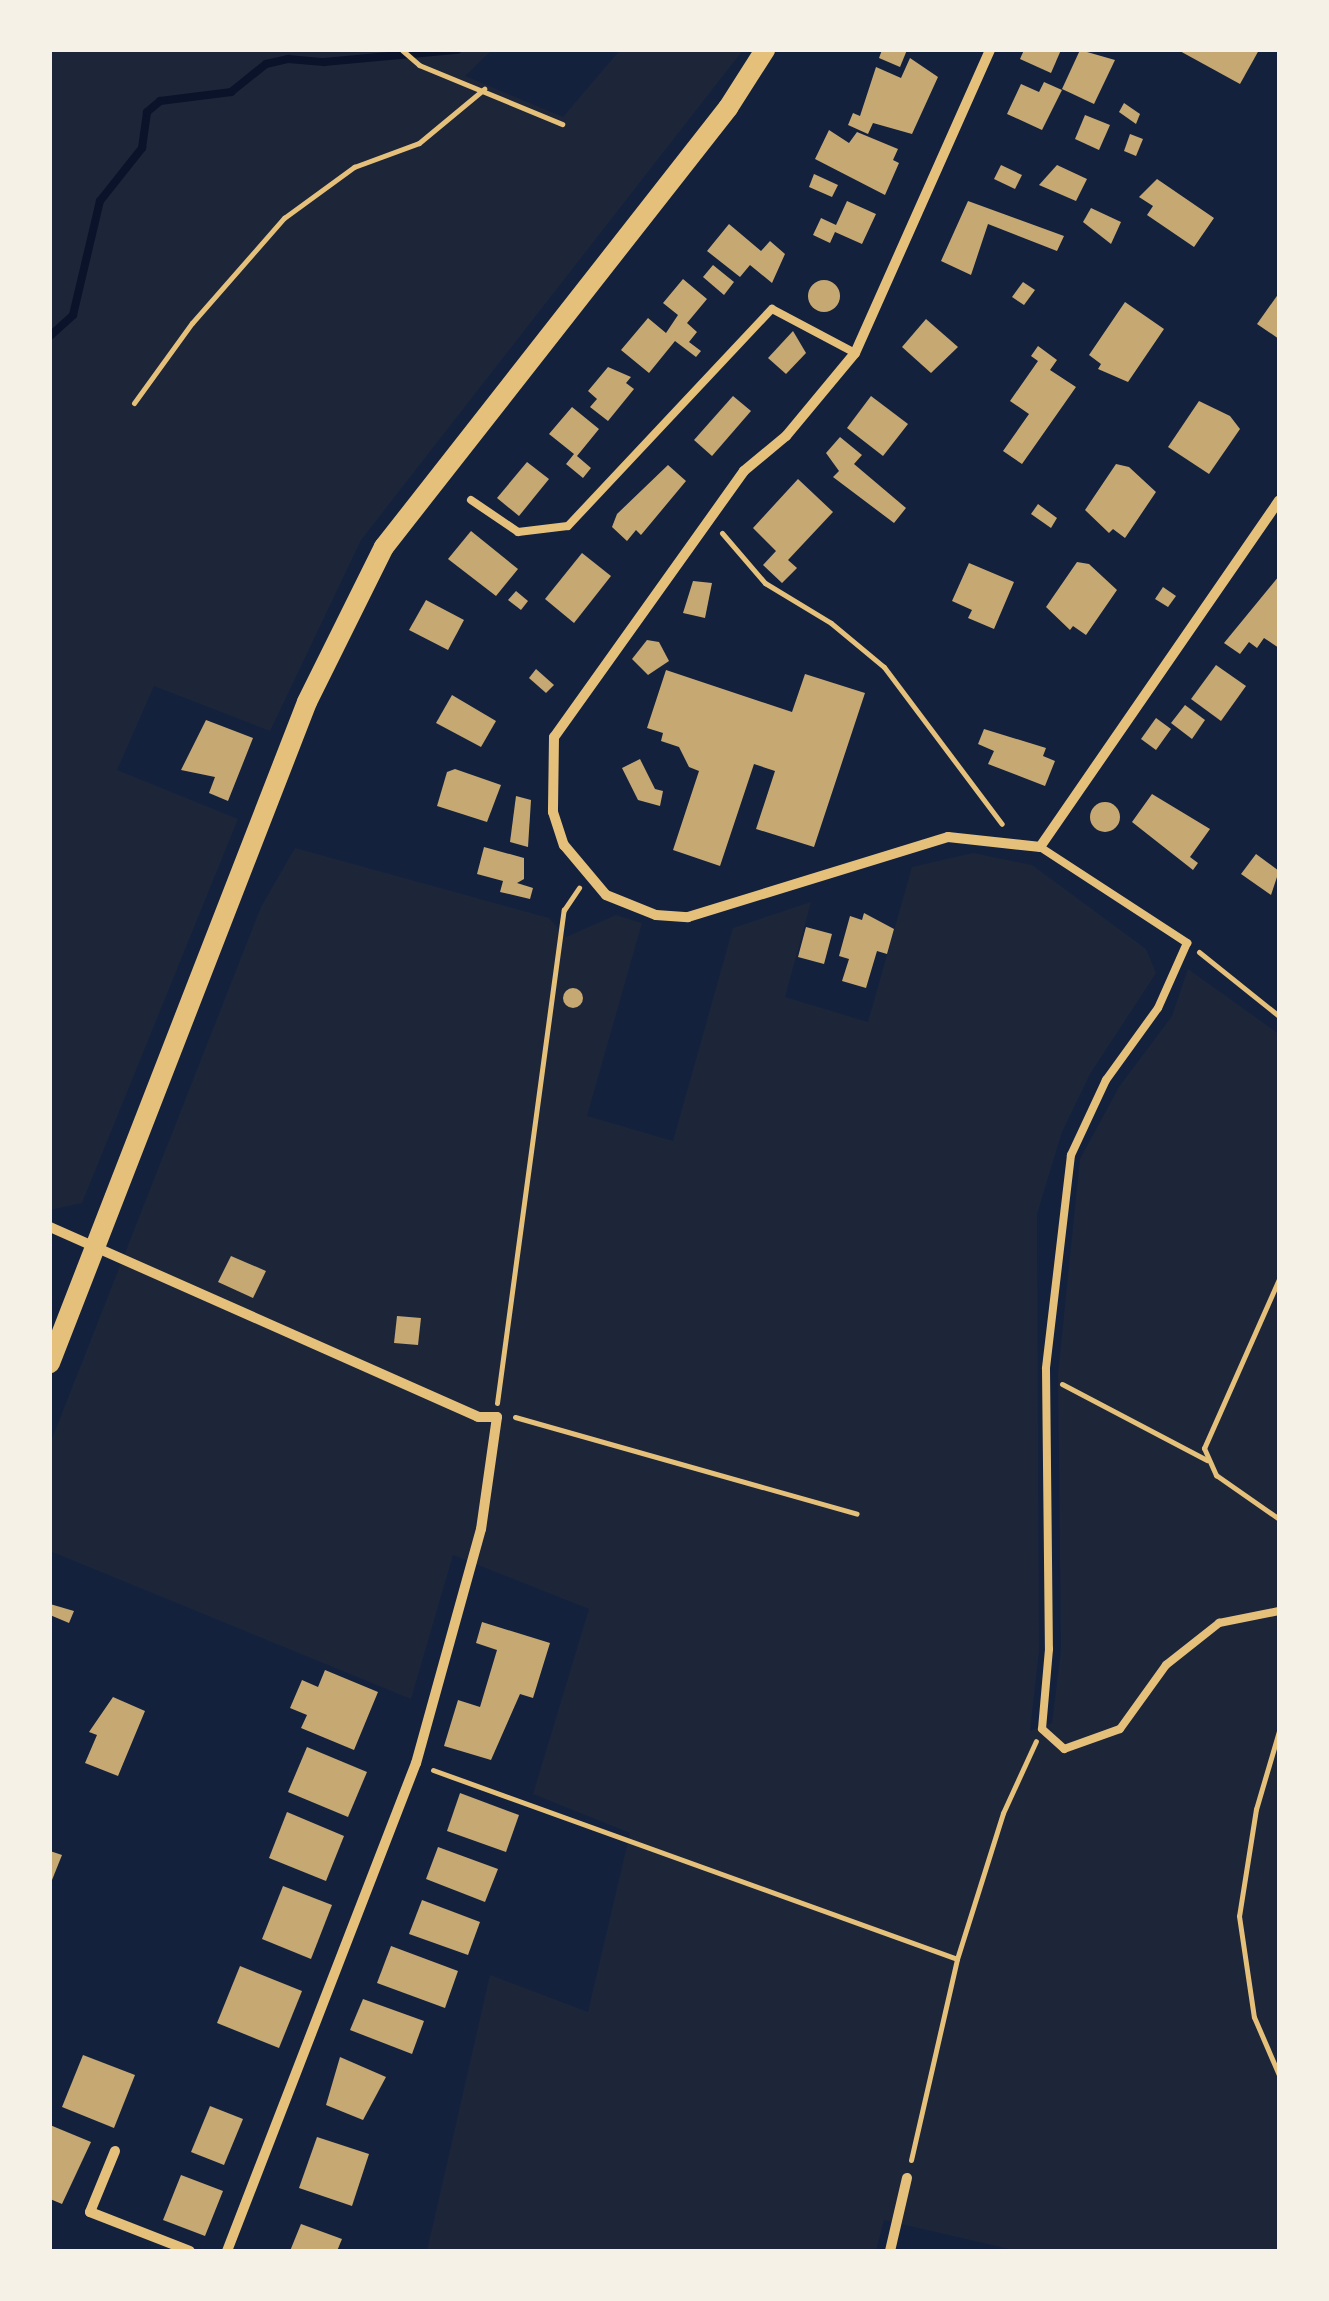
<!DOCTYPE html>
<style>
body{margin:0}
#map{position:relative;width:1329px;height:2301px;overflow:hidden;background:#14213d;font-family:Quicksand,sans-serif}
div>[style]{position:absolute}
.green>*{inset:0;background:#1d2539}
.stream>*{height:8px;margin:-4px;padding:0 4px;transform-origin:4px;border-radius:4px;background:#0b132b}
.building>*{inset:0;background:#c6a872}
.round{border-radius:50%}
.path>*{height:5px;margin:-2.5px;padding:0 2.5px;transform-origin:2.5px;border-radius:2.5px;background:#e5c07b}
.service>*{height:8px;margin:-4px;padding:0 4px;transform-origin:4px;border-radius:4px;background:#e5c07b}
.minor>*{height:10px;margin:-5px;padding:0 5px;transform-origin:5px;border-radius:5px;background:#e5c07b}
.secondary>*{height:20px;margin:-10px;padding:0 10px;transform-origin:10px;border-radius:10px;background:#e5c07b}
span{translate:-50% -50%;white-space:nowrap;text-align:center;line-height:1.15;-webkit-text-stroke:9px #f6f1e7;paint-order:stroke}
.frame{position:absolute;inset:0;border:52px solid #f6f1e7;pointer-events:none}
</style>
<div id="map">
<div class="green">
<i style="clip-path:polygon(50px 50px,492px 50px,465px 76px,563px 117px,620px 50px,743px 50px,361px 540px,270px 731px,154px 686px,117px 770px,238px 819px,82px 1203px,50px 1210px)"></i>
<i style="clip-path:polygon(295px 848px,549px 918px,566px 937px,616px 915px,642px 923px,587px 1116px,673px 1141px,733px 928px,811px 902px,785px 997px,868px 1022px,912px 867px,973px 853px,1032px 865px,1146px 949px,1156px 973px,1090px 1074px,1062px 1132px,1037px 1214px,1039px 1651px,1030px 1731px,1052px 1723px,1061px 1650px,1058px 1374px,1080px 1159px,1119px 1087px,1172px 1016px,1188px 969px,1279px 1034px,1279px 2251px,1018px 2251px,884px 2220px,876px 2251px,427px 2251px,490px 1975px,588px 2012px,630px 1833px,533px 1794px,589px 1609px,453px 1555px,411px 1699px,50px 1551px,50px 1444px,261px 907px)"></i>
</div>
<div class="stream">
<i style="left:50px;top:336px;width:31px;rotate:-42deg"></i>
<i style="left:73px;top:315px;width:117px;rotate:-76.7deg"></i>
<i style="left:100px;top:201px;width:68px;rotate:-51.6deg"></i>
<i style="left:142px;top:148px;width:36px;rotate:-82deg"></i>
<i style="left:147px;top:112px;width:17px;rotate:-40deg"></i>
<i style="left:160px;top:101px;width:72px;rotate:-7.2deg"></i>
<i style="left:231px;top:92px;width:45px;rotate:-38.7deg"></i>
<i style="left:266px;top:64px;width:23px;rotate:-13deg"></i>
<i style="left:288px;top:59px;width:36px;rotate:5deg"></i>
<i style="left:324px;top:62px;width:134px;rotate:-5.2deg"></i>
</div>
<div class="building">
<i style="clip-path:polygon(882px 50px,907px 50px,900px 67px,879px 58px)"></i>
<i style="clip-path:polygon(1024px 50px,1061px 50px,1051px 73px,1020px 59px)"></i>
<i style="clip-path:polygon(1080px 50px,1115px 60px,1094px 104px,1062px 89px)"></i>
<i style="clip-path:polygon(1178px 50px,1259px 50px,1240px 84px)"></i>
<i style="clip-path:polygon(910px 58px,938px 77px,912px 134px,873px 123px,868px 134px,848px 125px,853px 113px,860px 116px,876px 67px,901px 78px)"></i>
<i style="clip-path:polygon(1044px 82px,1062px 90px,1042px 130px,1007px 114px,1021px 84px,1039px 92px)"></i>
<i style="clip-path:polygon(1124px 103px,1140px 114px,1136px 124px,1119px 112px)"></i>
<i style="clip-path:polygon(1085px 115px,1110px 125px,1099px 150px,1075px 139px)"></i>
<i style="clip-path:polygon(829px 130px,849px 143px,857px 132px,898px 149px,893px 160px,899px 163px,885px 195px,815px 159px)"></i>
<i style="clip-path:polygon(1130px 134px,1143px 139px,1136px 156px,1124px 151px)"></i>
<i style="clip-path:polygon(1001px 165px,1022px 175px,1015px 189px,994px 179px)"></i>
<i style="clip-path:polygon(1057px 165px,1087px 179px,1076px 201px,1039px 185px)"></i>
<i style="clip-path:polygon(814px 174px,838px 185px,832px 197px,809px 187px)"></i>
<i style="clip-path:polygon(1157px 179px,1214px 218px,1194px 247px,1147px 215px,1153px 206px,1139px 197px)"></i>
<i style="clip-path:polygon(847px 201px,876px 214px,862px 244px,835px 232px,830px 243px,813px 235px,821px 218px,836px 225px)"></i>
<i style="clip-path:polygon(968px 201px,1064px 236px,1057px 251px,988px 224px,971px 275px,941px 261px)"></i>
<i style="clip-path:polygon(1091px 208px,1121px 222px,1111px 244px,1083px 222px)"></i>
<i style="clip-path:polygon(729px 224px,761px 251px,770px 241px,785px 254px,772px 283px,750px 265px,740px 277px,707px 251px)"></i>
<i style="clip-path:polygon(713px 265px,734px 282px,724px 295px,703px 277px)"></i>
<i style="clip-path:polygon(683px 279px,707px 299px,687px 323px,697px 332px,689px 342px,701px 351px,696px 357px,675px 341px,649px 373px,621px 350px,648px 318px,666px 333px,678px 315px,663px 303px)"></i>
<i class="round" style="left:808px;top:280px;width:32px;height:32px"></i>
<i style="clip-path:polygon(1023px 282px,1035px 290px,1024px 305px,1012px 297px)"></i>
<i style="clip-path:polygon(1279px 293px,1279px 339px,1257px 324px)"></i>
<i style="clip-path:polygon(1125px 302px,1164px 329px,1128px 382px,1098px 369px,1101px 364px,1089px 355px)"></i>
<i style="clip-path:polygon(926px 319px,958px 347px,931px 373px,902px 347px)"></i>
<i style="clip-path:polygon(793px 331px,806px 353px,786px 374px,768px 358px)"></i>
<i style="clip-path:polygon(1038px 346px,1057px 360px,1050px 370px,1076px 387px,1022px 464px,1003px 451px,1029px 414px,1010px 401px,1038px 361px,1031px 356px)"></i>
<i style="clip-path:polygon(608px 367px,631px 377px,626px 383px,634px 389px,608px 421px,590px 407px,597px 399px,588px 391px)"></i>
<i style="clip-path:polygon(733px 396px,751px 411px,712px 456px,694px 440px)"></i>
<i style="clip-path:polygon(871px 396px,908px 424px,883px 456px,847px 428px)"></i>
<i style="clip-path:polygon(1199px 401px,1230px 416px,1240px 429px,1209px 474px,1168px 447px)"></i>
<i style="clip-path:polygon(572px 407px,599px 429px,577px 456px,591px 468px,583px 478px,566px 464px,574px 454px,549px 434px)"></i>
<i style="clip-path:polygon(840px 437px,862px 455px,854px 464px,906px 508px,894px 523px,833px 477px,839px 471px,826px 453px)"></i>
<i style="clip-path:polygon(527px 462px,549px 479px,519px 516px,497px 498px)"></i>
<i style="clip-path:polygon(1116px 464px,1129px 467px,1156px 492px,1125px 538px,1113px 529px,1109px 533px,1085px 510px)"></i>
<i style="clip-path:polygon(668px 465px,686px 481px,641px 535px,636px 530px,627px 541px,612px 527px,617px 514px)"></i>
<i style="clip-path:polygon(798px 479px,833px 512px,788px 560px,797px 568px,782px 583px,763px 565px,776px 551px,753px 528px)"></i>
<i style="clip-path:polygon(1038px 504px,1057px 518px,1051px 528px,1031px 514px)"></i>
<i style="clip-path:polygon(471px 531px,518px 569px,496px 596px,448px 559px)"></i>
<i style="clip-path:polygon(582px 553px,611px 576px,574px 623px,545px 599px)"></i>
<i style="clip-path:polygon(1077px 562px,1089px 564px,1117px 590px,1086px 635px,1073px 626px,1070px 630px,1046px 607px)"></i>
<i style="clip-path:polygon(969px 563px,1014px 582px,994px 629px,968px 618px,972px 610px,952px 601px)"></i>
<i style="clip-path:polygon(1279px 576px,1279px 648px,1264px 638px,1257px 648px,1249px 642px,1240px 654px,1224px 643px)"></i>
<i style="clip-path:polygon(693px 581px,712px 583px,705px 618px,683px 613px)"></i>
<i style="clip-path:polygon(1163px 587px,1176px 596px,1168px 607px,1155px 599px)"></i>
<i style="clip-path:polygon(516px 591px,528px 601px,521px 610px,508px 600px)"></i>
<i style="clip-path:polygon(426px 600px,464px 620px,448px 650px,409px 630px)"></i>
<i style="clip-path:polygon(647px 640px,659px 642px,669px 661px,648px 675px,632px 659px)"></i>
<i style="clip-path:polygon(1216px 665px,1246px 686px,1221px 721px,1191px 699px)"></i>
<i style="clip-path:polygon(536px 669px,554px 685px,546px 693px,529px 678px)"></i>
<i style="clip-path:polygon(666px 670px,792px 712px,805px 674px,865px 693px,814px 847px,756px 829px,775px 771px,754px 764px,720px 866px,673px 850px,699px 771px,689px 767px,679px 747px,661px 741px,663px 733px,647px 728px)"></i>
<i style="clip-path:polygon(452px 695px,496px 721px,481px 747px,436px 723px)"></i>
<i style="clip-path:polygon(1185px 705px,1205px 720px,1192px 739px,1171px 723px)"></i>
<i style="clip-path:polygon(1156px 718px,1171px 729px,1156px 750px,1141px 739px)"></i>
<i style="clip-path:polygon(206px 720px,253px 738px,228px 801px,209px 793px,215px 777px,181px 770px)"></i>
<i style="clip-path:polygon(984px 729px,1046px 748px,1043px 756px,1055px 761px,1045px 786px,988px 764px,994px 751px,978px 744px)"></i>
<i style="clip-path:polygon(640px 759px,655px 789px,663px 791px,660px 806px,638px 800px,622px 768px)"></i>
<i style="clip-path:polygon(455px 769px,501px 785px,487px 822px,437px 806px,447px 772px)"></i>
<i style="clip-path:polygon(1152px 794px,1210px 829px,1190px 857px,1198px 863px,1193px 870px,1132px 822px)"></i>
<i style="clip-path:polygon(516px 796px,531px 800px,528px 847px,510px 842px)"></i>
<i class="round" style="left:1090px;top:802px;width:30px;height:30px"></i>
<i style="clip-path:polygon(484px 847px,524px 858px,524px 879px,517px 883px,533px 888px,530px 899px,500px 892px,503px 881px,477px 874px)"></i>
<i style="clip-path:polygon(1256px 854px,1279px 871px,1271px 895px,1241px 874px)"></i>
<i style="clip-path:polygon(864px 913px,894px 929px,887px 954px,877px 951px,866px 988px,842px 981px,849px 959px,839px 956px,850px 916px,862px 920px)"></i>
<i style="clip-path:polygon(806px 927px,832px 934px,824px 964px,798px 957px)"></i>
<i class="round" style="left:563px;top:988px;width:20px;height:20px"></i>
<i style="clip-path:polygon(231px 1256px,266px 1271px,253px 1298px,218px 1282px)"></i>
<i style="clip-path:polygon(397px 1316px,421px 1318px,418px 1345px,394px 1343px)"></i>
<i style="clip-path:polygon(50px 1604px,74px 1611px,69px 1623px,50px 1615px)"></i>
<i style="clip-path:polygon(482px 1622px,550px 1643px,533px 1698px,520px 1694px,491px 1760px,444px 1746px,458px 1700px,480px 1707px,497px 1650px,476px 1643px)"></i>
<i style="clip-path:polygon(325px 1670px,378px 1692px,354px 1750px,301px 1728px,307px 1715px,290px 1708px,302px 1680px,318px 1687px)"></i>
<i style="clip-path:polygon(113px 1697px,145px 1711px,118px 1776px,85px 1763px,97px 1735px,89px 1732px)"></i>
<i style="clip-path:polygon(307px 1747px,367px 1772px,348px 1817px,288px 1792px)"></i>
<i style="clip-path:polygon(460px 1793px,519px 1815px,506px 1852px,447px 1831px)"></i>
<i style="clip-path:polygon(287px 1812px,344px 1836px,326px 1881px,269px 1858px)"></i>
<i style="clip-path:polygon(438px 1847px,498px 1869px,485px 1902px,426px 1879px)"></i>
<i style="clip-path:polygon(50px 1851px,62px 1855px,50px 1885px)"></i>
<i style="clip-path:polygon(283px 1886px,332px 1905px,311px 1959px,262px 1939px)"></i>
<i style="clip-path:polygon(422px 1900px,480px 1922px,468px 1955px,409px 1934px)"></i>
<i style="clip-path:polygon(391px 1946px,458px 1971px,445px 2008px,377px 1983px)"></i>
<i style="clip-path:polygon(240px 1966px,302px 1991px,279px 2048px,217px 2023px)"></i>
<i style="clip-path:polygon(363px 1999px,424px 2021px,412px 2054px,350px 2030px)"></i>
<i style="clip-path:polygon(83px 2055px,135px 2075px,114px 2128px,62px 2107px)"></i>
<i style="clip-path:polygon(340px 2057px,386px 2077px,363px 2120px,326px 2105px)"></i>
<i style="clip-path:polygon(210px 2106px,243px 2119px,224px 2165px,191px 2152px)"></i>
<i style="clip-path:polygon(50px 2125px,91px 2142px,62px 2204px,50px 2199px)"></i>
<i style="clip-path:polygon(317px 2137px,369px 2154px,352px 2206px,299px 2188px)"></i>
<i style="clip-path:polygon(181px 2175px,223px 2191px,205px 2236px,163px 2220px)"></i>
<i style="clip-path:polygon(301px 2224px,342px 2239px,337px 2251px,290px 2251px)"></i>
</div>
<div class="path">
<i style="left:402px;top:50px;width:23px;rotate:41deg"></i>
<i style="left:419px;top:65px;width:155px;rotate:22.4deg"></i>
<i style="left:134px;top:403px;width:99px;rotate:-54.1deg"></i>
<i style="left:192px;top:323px;width:140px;rotate:-48.8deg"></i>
<i style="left:284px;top:218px;width:87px;rotate:-36.1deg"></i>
<i style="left:354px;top:167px;width:69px;rotate:-20.3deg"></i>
<i style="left:419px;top:143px;width:85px;rotate:-39.7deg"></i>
<i style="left:722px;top:533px;width:66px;rotate:49.3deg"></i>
<i style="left:765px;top:583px;width:77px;rotate:31.2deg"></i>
<i style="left:831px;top:623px;width:69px;rotate:39.7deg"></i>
<i style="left:884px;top:667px;width:196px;rotate:53.1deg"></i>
<i style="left:1199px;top:952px;width:102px;rotate:38.7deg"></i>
<i style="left:1279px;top:1279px;width:185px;rotate:113.9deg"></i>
<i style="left:1204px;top:1448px;width:30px;rotate:66deg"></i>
<i style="left:1216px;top:1475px;width:77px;rotate:34.9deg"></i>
<i style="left:1062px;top:1384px;width:164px;rotate:27.7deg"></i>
<i style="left:497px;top:1403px;width:498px;rotate:-82.3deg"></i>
<i style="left:564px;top:910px;width:27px;rotate:-56deg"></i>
<i style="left:515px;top:1417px;width:355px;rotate:15.8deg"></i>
<i style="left:1279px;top:1731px;width:81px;rotate:106.4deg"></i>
<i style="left:1256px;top:1809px;width:108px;rotate:99deg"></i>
<i style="left:1239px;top:1916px;width:102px;rotate:81.6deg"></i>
<i style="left:1254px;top:2017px;width:63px;rotate:66.7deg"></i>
<i style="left:433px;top:1770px;width:557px;rotate:19.83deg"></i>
<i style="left:911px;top:2160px;width:206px;rotate:-77.1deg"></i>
<i style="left:957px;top:1959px;width:153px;rotate:-72.5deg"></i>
<i style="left:1003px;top:1813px;width:79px;rotate:-65.4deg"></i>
</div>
<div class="service">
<i style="left:471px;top:500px;width:57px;rotate:34.2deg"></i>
<i style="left:518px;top:532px;width:50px;rotate:-6.8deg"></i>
<i style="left:568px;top:526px;width:298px;rotate:-46.8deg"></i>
<i style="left:772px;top:309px;width:94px;rotate:27.9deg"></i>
<i style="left:1040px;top:847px;width:176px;rotate:33.1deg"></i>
<i style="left:1187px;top:943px;width:71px;rotate:114deg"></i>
<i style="left:1158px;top:1008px;width:89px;rotate:125.8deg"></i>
<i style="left:1106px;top:1080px;width:83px;rotate:115deg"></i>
<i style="left:1071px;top:1155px;width:215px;rotate:96.7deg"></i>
<i style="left:1046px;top:1369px;width:280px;rotate:89.4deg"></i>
<i style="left:1049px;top:1649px;width:80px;rotate:95deg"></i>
<i style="left:1042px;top:1729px;width:30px;rotate:42deg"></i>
<i style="left:1064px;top:1749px;width:59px;rotate:-19.7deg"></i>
<i style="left:1120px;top:1729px;width:79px;rotate:-54.3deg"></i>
<i style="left:1166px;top:1665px;width:68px;rotate:-38.4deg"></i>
<i style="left:1219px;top:1623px;width:61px;rotate:-11.3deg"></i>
</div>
<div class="minor">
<i style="left:990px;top:50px;width:332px;rotate:114deg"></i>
<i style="left:855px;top:353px;width:108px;rotate:129.7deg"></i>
<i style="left:786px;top:436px;width:55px;rotate:140.2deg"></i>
<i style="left:744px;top:471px;width:327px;rotate:125.5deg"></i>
<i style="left:554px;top:737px;width:75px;rotate:90.8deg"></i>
<i style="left:553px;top:812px;width:35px;rotate:72deg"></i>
<i style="left:564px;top:845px;width:65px;rotate:50deg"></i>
<i style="left:606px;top:895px;width:54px;rotate:21.8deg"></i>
<i style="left:656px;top:915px;width:32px;rotate:4deg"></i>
<i style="left:688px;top:917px;width:272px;rotate:-17.1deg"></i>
<i style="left:948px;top:837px;width:93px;rotate:6.2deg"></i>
<i style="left:1040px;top:847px;width:421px;rotate:-55.4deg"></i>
<i style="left:50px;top:1227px;width:468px;rotate:23.9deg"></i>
<i style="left:478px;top:1417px;width:19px"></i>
<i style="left:497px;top:1417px;width:113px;rotate:98.1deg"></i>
<i style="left:481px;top:1529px;width:243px;rotate:105.5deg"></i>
<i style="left:416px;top:1763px;width:523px;rotate:111.17deg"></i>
<i style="left:115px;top:2151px;width:66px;rotate:112.3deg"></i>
<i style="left:90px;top:2212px;width:107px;rotate:21.3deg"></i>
<i style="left:890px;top:2251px;width:75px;rotate:-76.9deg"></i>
</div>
<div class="secondary">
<i style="left:50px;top:1363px;width:709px;rotate:-68.75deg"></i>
<i style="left:307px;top:702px;width:173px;rotate:-63.6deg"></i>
<i style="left:384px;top:547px;width:558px;rotate:-51.92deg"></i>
<i style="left:728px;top:108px;width:69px;rotate:-57.5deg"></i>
</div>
<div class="frame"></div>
</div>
